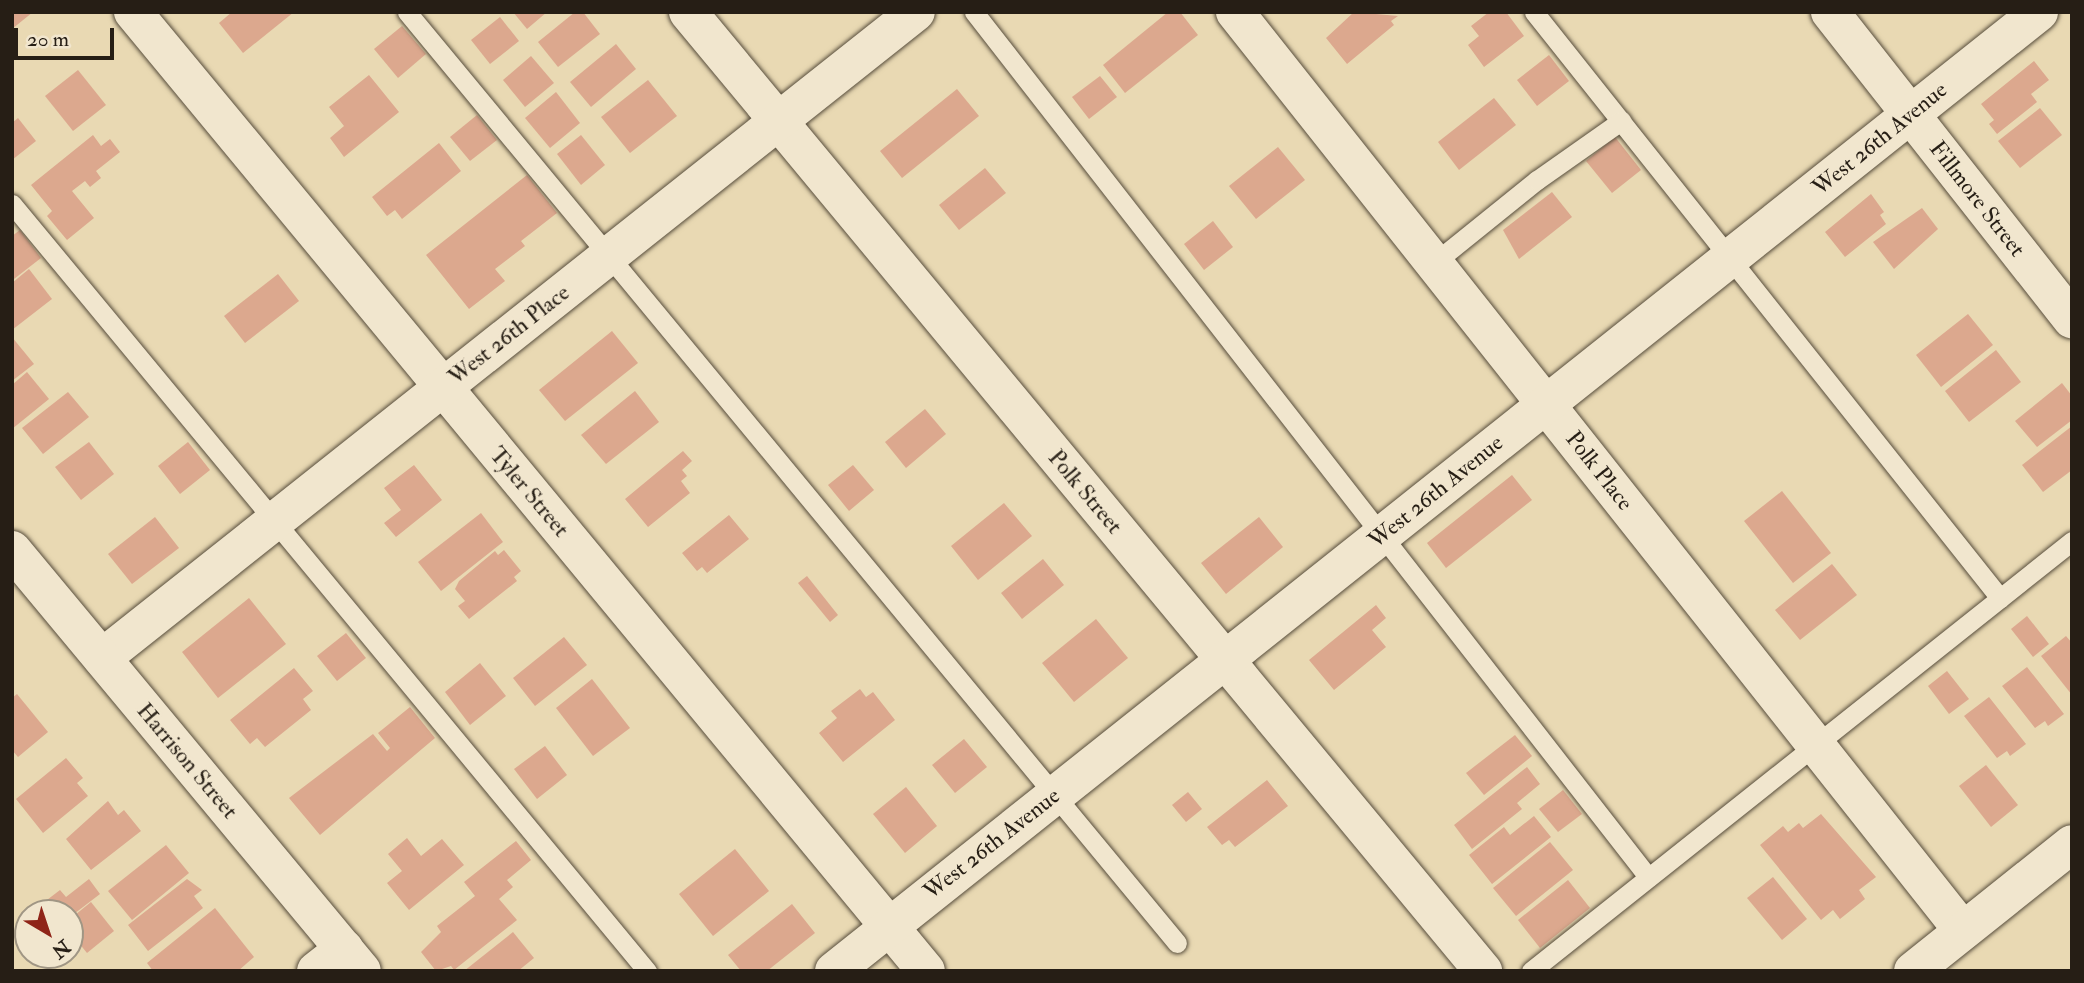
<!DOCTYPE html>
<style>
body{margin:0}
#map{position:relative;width:2084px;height:983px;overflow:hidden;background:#e9d9b3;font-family:"IM FELL Double Pica",serif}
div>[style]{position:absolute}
.building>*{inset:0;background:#dca88e}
.roads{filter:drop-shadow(0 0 2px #574d3c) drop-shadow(0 0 2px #574d3c)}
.service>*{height:19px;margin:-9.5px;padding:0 9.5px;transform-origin:9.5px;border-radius:9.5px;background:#f1e6ce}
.minor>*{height:38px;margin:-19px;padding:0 19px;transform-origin:19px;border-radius:19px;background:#f1e6ce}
.tertiary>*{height:38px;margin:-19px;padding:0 19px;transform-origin:19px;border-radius:19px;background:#f1e6ce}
span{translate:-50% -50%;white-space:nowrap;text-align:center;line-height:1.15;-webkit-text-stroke:5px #f1e6ce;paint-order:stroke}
.street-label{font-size:23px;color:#261e15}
.frame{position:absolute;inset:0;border:14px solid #261e15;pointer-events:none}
.north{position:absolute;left:14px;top:899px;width:70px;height:70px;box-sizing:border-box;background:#f1e6ce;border:2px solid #a09684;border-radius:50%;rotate:141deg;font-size:19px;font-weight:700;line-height:28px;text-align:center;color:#261e15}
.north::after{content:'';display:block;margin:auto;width:24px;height:32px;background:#8f2418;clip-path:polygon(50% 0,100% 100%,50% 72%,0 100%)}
.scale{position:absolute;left:14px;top:28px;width:100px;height:32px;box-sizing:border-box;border:4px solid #261e15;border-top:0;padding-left:9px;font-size:21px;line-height:24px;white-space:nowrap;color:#261e15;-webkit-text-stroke:5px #f1e6ce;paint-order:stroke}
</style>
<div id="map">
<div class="building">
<i style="clip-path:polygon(12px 12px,33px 12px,12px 29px)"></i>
<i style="clip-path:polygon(232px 12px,294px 12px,243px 53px,219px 23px)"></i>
<i style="clip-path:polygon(513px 12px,547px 12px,527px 29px)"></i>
<i style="clip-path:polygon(575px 12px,583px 12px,600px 34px,558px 67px,538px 42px)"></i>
<i style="clip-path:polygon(1168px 12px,1180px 12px,1198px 35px,1125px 93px,1103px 65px)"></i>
<i style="clip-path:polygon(1354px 12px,1398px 16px,1391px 21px,1394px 25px,1347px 64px,1326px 38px)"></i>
<i style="clip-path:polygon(1489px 12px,1506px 12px,1524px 36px,1484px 67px,1468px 45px,1479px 36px,1471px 26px)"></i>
<i style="clip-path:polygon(500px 17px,519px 41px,490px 64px,471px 40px)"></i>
<i style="clip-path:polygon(402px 26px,426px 54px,398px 78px,374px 49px)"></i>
<i style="clip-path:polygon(616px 44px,636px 69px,591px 107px,570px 82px)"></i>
<i style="clip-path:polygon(1549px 55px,1569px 81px,1537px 106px,1517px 80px)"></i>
<i style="clip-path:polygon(531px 56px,554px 83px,525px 107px,503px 80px)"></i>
<i style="clip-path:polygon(2034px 61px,2049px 80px,2031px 94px,2037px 102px,1997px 134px,1989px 124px,1994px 120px,1981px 104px)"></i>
<i style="clip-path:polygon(78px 70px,106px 105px,73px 131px,45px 96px)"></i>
<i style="clip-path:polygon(369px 75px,399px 112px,344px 157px,330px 138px,344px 126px,329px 107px)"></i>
<i style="clip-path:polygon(1100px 76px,1117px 97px,1089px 119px,1072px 97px)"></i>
<i style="clip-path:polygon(648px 80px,677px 116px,630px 153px,601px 117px)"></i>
<i style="clip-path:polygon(957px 89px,979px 116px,902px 178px,880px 151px)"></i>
<i style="clip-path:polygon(556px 92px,580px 123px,550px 148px,525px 118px)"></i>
<i style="clip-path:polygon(1494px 98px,1516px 125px,1459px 170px,1438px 142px)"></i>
<i style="clip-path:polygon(2040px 108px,2062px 135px,2020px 168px,1998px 141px)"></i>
<i style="clip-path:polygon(477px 115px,497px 140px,470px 161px,450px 137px)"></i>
<i style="clip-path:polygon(18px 118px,36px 141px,12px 160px,12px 123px)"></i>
<i style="clip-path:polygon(93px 135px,101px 146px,110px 139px,120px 152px,96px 171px,101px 178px,90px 187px,85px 181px,72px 191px,94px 218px,67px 240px,47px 216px,52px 211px,31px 185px)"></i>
<i style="clip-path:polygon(581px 135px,605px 165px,581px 185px,557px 154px)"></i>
<i style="clip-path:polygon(1615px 137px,1641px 170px,1612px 193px,1586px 161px)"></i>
<i style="clip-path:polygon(439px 143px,461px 171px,402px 219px,395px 210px,387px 216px,372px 197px)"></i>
<i style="clip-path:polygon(1278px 147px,1305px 180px,1256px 219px,1229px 186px)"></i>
<i style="clip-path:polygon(985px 168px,1006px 193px,959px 230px,939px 205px)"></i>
<i style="clip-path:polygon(527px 175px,557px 213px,521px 241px,525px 246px,495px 269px,505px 281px,469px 309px,426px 255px)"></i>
<i style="clip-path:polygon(1552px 192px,1572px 217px,1519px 259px,1503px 230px)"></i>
<i style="clip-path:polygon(1871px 194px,1884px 212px,1880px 215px,1886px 224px,1845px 257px,1825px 232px)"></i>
<i style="clip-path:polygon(1922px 208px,1938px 229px,1894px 269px,1873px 242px)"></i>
<i style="clip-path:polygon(1213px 221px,1233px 247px,1204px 270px,1184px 244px)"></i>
<i style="clip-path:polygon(20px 230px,41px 258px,14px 279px,12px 236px)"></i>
<i style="clip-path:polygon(29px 269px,52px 299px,12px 330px,12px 283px)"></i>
<i style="clip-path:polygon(278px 274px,299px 301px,245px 343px,224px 316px)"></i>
<i style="clip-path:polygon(1968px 314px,1993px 345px,1941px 387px,1916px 355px)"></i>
<i style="clip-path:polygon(612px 331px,638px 363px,565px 421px,539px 390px)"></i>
<i style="clip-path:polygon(12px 337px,34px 364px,12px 381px)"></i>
<i style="clip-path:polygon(1996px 350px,2021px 382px,1969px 422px,1945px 391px)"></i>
<i style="clip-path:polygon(27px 372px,49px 399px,12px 429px,12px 385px)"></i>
<i style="clip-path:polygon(2062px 383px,2072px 396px,2072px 420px,2037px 447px,2015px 421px)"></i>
<i style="clip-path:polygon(635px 391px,659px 422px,606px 464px,581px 435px)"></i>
<i style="clip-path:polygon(68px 392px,89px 417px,43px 454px,22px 428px)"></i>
<i style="clip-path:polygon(925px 409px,946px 434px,906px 468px,885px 442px)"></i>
<i style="clip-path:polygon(2072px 426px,2072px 470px,2043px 492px,2022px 465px)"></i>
<i style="clip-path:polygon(89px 442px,114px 474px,81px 500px,55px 467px)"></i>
<i style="clip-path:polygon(188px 442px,210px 470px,180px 494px,158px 466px)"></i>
<i style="clip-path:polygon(683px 451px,692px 461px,682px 470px,687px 476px,681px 481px,690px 493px,648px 527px,625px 499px)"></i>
<i style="clip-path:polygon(414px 465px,442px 500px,396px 537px,384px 523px,401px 510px,384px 488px)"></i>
<i style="clip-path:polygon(853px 465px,874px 490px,849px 511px,828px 485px)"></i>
<i style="clip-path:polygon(1512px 475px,1532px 500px,1446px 568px,1427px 543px)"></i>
<i style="clip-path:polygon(1782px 491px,1831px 553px,1793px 583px,1744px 521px)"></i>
<i style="clip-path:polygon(1004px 503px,1032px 536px,978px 580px,951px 546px)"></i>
<i style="clip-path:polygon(481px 513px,503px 542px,441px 591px,418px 562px)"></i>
<i style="clip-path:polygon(729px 515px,749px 539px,707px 573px,702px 567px,697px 571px,682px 553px)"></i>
<i style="clip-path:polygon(155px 517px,179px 548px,132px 584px,108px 554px)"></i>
<i style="clip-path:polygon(1259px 517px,1283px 547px,1226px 594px,1201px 563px)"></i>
<i style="clip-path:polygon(504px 550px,521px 571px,514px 577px,517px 581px,469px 619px,458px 606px,465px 601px,455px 589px,459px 581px,495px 551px,498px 555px)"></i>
<i style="clip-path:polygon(1043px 559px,1064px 585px,1022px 619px,1001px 593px)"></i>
<i style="clip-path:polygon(1832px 564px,1857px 595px,1800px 640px,1775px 610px)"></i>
<i style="clip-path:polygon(807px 576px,838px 615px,830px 622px,798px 583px)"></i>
<i style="clip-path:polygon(249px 598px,286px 644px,218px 698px,182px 652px)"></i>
<i style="clip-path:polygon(1376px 605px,1386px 618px,1372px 630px,1386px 647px,1334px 690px,1309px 660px)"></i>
<i style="clip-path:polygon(2027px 616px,2049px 644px,2033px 657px,2011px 629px)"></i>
<i style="clip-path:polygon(1096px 619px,1128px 658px,1074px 702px,1042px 663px)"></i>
<i style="clip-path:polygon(346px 633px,366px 658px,337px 681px,317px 656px)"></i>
<i style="clip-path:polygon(2066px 636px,2072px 643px,2072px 695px,2041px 656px)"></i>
<i style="clip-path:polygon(564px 637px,587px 665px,535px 706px,513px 678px)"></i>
<i style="clip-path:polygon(480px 663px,506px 696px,470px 725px,445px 692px)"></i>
<i style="clip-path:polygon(2027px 667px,2064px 714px,2048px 726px,2045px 721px,2035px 728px,2002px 686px)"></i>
<i style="clip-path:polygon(294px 668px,313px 691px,303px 699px,311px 710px,265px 747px,257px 738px,250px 744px,230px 720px)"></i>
<i style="clip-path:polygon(1947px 671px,1969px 699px,1949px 714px,1928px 686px)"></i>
<i style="clip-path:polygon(592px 679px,630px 728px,593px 756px,556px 708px)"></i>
<i style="clip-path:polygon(860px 689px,866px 697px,873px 692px,895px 720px,843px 762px,819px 733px,837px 718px,831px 711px)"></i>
<i style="clip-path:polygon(17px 694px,48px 732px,18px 757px,12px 750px,12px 698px)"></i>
<i style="clip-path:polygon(1989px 697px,2026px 744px,2010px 756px,2007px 751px,1997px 758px,1964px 716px)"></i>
<i style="clip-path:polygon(410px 707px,435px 738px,320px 835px,289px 798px,373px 734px,387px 751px,390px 748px,378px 733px)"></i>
<i style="clip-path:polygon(1515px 735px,1532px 756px,1484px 795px,1466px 773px)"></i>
<i style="clip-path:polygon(964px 739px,987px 767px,955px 793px,932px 765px)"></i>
<i style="clip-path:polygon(545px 746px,567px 775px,537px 799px,514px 769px)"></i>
<i style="clip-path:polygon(66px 758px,83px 778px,77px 783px,88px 796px,43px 833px,16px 799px)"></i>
<i style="clip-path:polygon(1986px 765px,2018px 805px,1991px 827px,1959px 786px)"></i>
<i style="clip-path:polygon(1527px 767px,1540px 784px,1517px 803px,1522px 809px,1472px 849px,1454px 825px)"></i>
<i style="clip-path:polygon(1267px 780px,1288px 806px,1235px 847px,1229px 840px,1222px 845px,1207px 827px)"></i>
<i style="clip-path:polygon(906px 787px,937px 826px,905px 853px,873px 814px)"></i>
<i style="clip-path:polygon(1563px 790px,1582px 814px,1558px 832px,1539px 809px)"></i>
<i style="clip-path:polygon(1188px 792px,1202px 809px,1186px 822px,1172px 805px)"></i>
<i style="clip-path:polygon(108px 801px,118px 815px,124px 810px,141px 831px,91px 870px,66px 839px)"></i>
<i style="clip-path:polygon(1821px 814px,1876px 877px,1859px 890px,1865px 899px,1840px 919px,1833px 910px,1821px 920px,1760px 845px,1783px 826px,1788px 832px,1799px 823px,1803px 828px)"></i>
<i style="clip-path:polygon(1534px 816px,1551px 837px,1492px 884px,1469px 855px,1504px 827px,1510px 835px)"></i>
<i style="clip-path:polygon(407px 838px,421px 856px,442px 839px,464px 865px,409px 910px,387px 883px,402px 871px,388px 854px)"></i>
<i style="clip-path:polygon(516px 841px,531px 860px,507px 880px,513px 887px,499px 899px,517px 920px,454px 970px,451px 966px,436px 971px,421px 952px,441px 932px,437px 926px,475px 896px,464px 882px)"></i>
<i style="clip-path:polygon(1550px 842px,1573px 870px,1516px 916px,1493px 888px)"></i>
<i style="clip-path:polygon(166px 845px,189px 873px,132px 920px,108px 891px)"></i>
<i style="clip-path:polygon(735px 849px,769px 891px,713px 936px,679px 894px)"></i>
<i style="clip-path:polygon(1773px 877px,1807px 919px,1782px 940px,1747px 898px)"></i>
<i style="clip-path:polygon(89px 879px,100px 894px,70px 917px,70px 913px,30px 913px,60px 890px,66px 897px)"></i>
<i style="clip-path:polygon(187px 879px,202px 890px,194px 896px,203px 908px,148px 951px,128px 925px)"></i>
<i style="clip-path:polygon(1568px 880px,1590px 908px,1540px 948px,1518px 920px)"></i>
<i style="clip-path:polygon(91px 902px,114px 931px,87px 953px,70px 932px,70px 919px)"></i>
<i style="clip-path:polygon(792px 904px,815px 933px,767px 971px,741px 971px,728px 955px)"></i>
<i style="clip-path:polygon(215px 908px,254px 957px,238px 971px,153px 971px,147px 963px)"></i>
<i style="clip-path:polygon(513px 932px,534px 958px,518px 971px,464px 971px)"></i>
</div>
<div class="roads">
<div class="service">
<i style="left:407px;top:12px;width:1208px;rotate:50.41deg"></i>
<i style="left:974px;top:12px;width:1097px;rotate:52.07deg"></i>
<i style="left:1534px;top:12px;width:749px;rotate:51.51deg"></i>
<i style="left:12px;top:204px;width:996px;rotate:50.38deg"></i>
<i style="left:1434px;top:263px;width:132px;rotate:-38.9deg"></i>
<i style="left:1537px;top:180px;width:103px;rotate:-35.1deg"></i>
<i style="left:1531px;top:971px;width:691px;rotate:-38.48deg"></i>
</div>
<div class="minor">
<i style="left:133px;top:12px;width:1244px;rotate:50.41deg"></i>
<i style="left:688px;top:12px;width:1246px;rotate:50.34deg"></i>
<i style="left:1235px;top:12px;width:1172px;rotate:51.61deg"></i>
<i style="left:1830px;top:12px;width:391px;rotate:51.8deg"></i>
<i style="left:102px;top:658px;width:1039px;rotate:-38.44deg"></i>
<i style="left:316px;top:971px;width:36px;rotate:-38deg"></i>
<i style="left:834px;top:971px;width:1540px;rotate:-38.51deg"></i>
</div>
<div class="tertiary">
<i style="left:12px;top:550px;width:547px;rotate:50.26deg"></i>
<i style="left:1913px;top:971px;width:203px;rotate:-38.6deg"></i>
</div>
</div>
<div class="street-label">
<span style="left:1880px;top:139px;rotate:-39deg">West 26th Avenue</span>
<span style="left:1977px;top:199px;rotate:52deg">Fillmore Street</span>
<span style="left:509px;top:335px;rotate:-38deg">West 26th Place</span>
<span style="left:1599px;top:471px;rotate:52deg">Polk Place</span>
<span style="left:529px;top:492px;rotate:50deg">Tyler Street</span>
<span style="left:1085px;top:492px;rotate:50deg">Polk Street</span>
<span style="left:1436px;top:492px;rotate:-39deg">West 26th Avenue</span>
<span style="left:187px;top:761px;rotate:50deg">Harrison Street</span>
<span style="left:992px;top:844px;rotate:-38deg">West 26th Avenue</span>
</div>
<div class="frame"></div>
<div class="north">N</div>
<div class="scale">20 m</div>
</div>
